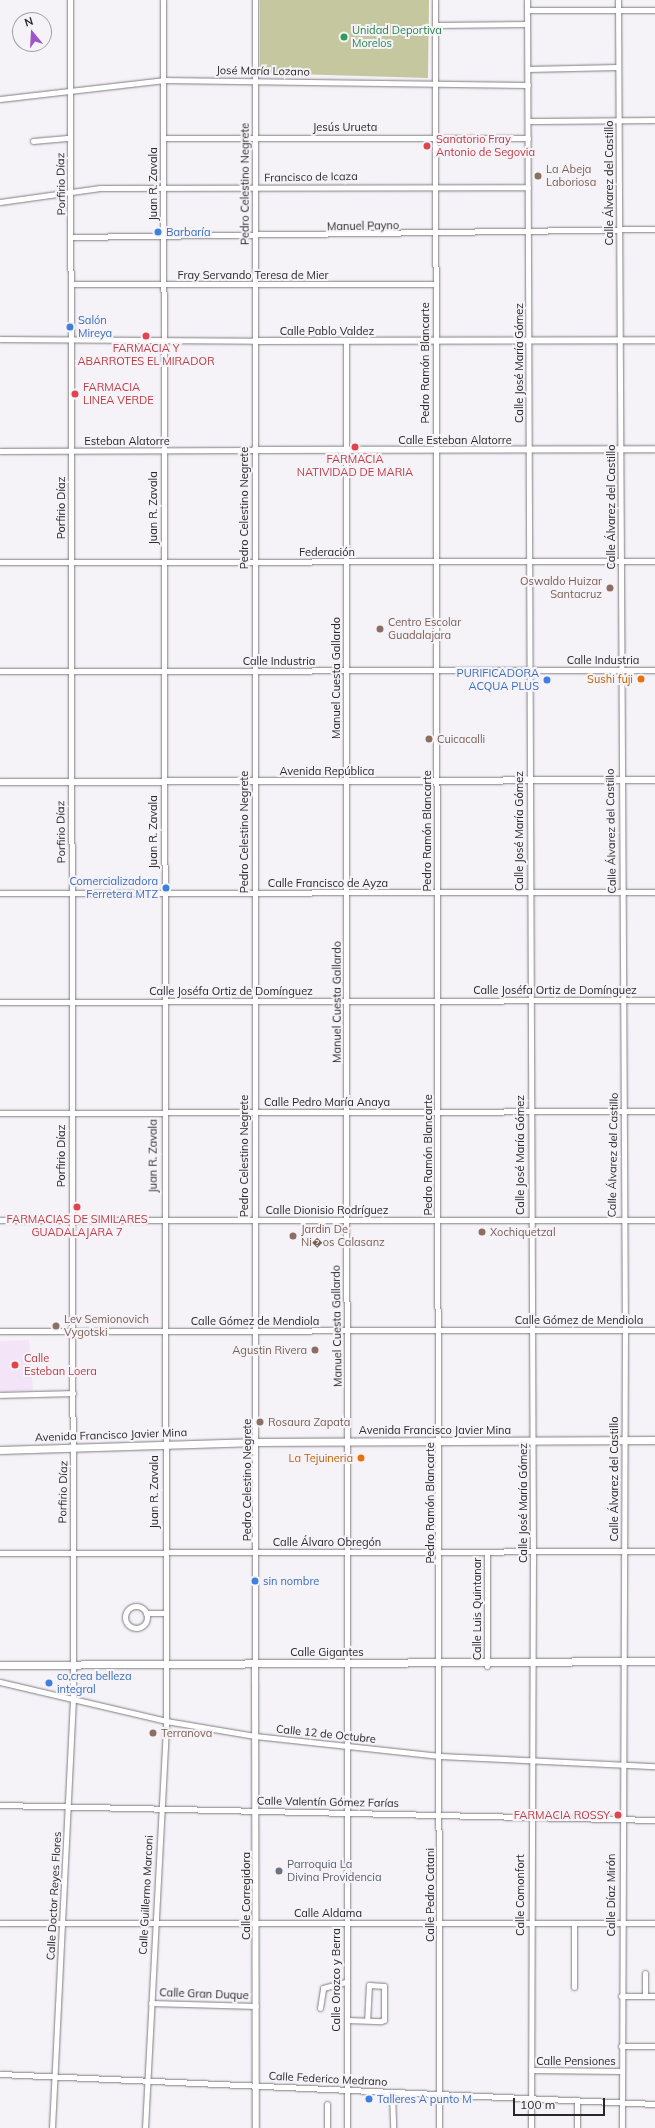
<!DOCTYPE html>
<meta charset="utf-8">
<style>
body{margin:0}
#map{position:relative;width:655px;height:2128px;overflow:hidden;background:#f5f3f8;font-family:Mulish,sans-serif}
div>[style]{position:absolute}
.medical>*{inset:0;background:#f3e4f8}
.green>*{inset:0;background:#c5c89e}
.roads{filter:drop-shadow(0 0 1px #7e7c80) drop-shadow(0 0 1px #7e7c80)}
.minor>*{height:5px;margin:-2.5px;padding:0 2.5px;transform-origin:2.5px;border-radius:2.5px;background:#fff}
.minor>.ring{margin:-2.5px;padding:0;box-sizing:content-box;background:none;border:5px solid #fff;border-radius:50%}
.tertiary>*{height:6px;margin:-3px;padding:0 3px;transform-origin:3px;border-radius:3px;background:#fff}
.secondary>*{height:7px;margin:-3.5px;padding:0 3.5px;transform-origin:3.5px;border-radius:3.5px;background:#fff}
.dots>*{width:11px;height:11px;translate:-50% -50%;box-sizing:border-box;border:2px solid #f5f3f8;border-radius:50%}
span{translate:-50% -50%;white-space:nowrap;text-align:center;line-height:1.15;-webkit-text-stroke:4px #f5f3f8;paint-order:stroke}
.leisure-label{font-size:11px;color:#27864d}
.left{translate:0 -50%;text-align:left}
.street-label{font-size:11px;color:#282729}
.health-label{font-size:11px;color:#be3a42}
.right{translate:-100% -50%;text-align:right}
.education-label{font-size:11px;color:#785e54}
.shop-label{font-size:11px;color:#366cbe}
.food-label{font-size:11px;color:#c56008}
.worship-label{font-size:11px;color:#5b616d}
.north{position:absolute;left:12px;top:12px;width:40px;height:40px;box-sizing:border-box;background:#f5f3f8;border:1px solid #a3a1a5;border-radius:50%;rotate:342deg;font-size:11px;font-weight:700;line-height:16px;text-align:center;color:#282729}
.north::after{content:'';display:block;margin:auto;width:14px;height:18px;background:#9e55c8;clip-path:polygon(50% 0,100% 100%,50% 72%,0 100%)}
.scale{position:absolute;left:513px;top:2098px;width:92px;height:18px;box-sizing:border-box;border:2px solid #282729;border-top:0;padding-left:5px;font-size:12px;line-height:14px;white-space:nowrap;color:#282729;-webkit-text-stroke:3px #f5f3f8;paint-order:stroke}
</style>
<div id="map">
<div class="medical">
<i style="clip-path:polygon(29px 1340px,33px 1390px,0 1392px,0 1341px)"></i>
</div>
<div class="green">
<i style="clip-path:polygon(260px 0,429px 0,428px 78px,260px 73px)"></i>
</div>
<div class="roads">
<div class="minor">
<i style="left:255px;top:0;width:1664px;rotate:90deg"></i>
<i style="left:435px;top:0;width:2128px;rotate:89.89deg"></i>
<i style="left:527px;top:0;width:1552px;rotate:89.78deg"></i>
<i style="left:533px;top:1552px;width:576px;rotate:90.2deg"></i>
<i style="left:618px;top:0;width:1330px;rotate:89.7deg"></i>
<i style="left:625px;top:1330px;width:798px;rotate:90.22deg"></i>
<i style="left:527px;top:10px;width:128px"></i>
<i style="left:435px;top:25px;width:92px;rotate:-0.6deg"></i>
<i style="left:528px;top:69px;width:90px;rotate:-1.3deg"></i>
<i style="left:0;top:99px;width:164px;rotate:-6.6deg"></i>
<i style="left:163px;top:80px;width:365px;rotate:0.8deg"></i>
<i style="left:528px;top:121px;width:127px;rotate:-0.5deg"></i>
<i style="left:163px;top:138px;width:365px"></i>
<i style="left:33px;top:141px;width:37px;rotate:-5deg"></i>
<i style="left:0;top:202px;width:101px;rotate:-8deg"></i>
<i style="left:100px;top:188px;width:428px;rotate:-0.1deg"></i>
<i style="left:71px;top:237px;width:584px;rotate:-0.78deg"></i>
<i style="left:71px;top:284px;width:364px"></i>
<i style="left:0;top:339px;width:255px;rotate:0.4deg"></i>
<i style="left:346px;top:341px;width:1787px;rotate:89.97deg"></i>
<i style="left:0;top:451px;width:254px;rotate:-0.2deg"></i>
<i style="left:0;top:562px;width:655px;rotate:-0.09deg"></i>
<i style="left:0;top:671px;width:655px;rotate:-0.09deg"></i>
<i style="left:0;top:893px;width:655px;rotate:-0.09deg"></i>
<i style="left:0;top:1002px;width:655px;rotate:-0.17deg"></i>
<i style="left:0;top:1113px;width:655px;rotate:-0.17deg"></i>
<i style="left:0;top:1220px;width:655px"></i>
<i style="left:0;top:1331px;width:655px;rotate:-0.09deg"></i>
<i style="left:0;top:1395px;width:73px;rotate:-1.6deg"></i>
<i style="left:487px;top:1552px;width:114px;rotate:90deg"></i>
<i style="left:0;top:1553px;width:655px;rotate:-0.17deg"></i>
<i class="ring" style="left:125px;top:1606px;width:17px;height:17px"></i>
<i style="left:146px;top:1613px;width:18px"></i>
<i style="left:0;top:1682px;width:171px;rotate:13.2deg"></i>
<i style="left:166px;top:1721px;width:90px;rotate:9.6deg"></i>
<i style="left:255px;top:1736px;width:186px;rotate:6.2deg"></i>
<i style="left:440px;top:1756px;width:215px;rotate:2.7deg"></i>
<i style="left:0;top:1805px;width:655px;rotate:1.31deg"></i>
<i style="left:0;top:1923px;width:655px"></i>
<i style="left:574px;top:1923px;width:64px;rotate:90deg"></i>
<i style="left:645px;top:1973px;width:23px;rotate:90deg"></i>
<i style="left:621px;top:1996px;width:34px"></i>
<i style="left:151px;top:2003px;width:105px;rotate:1.6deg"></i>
<i style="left:320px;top:2008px;width:20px;rotate:-81deg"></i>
<i style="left:323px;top:1988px;width:24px;rotate:-15deg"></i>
<i style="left:347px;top:2020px;width:34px;rotate:2deg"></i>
<i style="left:381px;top:2021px;width:3px;rotate:-18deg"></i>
<i style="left:384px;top:2020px;width:34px;rotate:-90deg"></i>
<i style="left:384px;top:1986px;width:15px;rotate:-176deg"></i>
<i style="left:369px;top:1985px;width:35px;rotate:93deg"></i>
<i style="left:621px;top:2046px;width:34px"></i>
<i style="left:531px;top:2070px;width:90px;rotate:0.6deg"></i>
<i style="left:0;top:2074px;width:656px;rotate:2.62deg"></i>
<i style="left:392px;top:2092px;width:36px;rotate:88deg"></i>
<i style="left:577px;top:2100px;width:28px;rotate:90deg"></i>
<i style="left:327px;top:2104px;width:24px;rotate:90deg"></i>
<i style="left:52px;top:2128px;width:429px;rotate:-87.2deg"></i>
<i style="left:73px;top:1700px;width:1700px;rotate:-90.1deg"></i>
<i style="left:145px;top:2128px;width:408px;rotate:-87deg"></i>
<i style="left:166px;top:1721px;width:1721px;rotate:-90.1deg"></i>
</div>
<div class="tertiary">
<i style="left:255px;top:341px;width:400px;rotate:-0.1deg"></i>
<i style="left:254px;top:450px;width:401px;rotate:-0.1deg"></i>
<i style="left:0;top:782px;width:655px;rotate:-0.17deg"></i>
<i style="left:255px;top:1664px;width:464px;rotate:89.9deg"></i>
</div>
<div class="secondary">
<i style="left:0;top:1450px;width:257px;rotate:-1.8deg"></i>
<i style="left:257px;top:1442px;width:398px;rotate:-0.3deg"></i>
<i style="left:0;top:1665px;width:655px;rotate:-0.35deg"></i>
</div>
</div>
<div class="dots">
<i style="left:344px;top:37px;background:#2e9e5b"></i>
<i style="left:427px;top:146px;background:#e0444e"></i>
<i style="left:538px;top:176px;background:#8d6e63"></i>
<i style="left:158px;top:232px;background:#3f7fe0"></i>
<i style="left:70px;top:327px;background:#3f7fe0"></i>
<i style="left:146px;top:336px;background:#e0444e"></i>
<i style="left:75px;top:394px;background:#e0444e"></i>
<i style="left:355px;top:447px;background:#e0444e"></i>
<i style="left:610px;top:588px;background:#8d6e63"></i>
<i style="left:380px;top:629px;background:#8d6e63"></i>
<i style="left:641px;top:679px;background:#e8710a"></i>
<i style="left:547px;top:680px;background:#3f7fe0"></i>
<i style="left:429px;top:739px;background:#8d6e63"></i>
<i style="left:166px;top:888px;background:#3f7fe0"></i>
<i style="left:77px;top:1207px;background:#e0444e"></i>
<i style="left:482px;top:1232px;background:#8d6e63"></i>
<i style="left:293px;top:1236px;background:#8d6e63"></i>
<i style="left:56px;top:1326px;background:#8d6e63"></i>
<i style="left:315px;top:1350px;background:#8d6e63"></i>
<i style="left:15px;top:1365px;background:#e0444e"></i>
<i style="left:260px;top:1422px;background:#8d6e63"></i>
<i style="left:361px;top:1458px;background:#e8710a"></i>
<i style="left:255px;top:1581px;background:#3f7fe0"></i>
<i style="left:49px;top:1683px;background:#3f7fe0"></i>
<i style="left:153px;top:1733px;background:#8d6e63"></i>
<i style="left:618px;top:1815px;background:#e0444e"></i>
<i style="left:279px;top:1871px;background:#6b7280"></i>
<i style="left:369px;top:2099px;background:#3f7fe0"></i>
</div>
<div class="leisure-label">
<span class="left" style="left:352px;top:37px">Unidad Deportiva<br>Morelos</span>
</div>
<div class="street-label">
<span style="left:263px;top:71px;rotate:1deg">José María Lozano</span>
<span style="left:345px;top:127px">Jesús Urueta</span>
<span style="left:311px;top:177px;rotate:-1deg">Francisco de Icaza</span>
<span style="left:609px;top:183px;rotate:-90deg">Calle Álvarez del Castillo</span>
<span style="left:61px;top:184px;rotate:-91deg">Porfirio Díaz</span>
<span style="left:153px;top:184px;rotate:-90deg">Juan R. Zavala</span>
<span style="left:245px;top:184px;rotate:-90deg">Pedro Celestino Negrete</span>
<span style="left:363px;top:226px;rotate:-1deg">Manuel Payno</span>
<span style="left:253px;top:275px">Fray Servando Teresa de Mier</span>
<span style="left:327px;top:331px">Calle Pablo Valdez</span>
<span style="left:425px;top:363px;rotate:-90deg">Pedro Ramón Blancarte</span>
<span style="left:519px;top:363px;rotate:-90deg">Calle José María Gómez</span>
<span style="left:455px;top:440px">Calle Esteban Alatorre</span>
<span style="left:127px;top:441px">Esteban Alatorre</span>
<span style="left:611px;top:507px;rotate:-90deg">Calle Álvarez del Castillo</span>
<span style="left:61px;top:508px;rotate:-90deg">Porfirio Díaz</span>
<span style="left:153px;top:508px;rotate:-90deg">Juan R. Zavala</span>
<span style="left:244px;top:508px;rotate:-90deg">Pedro Celestino Negrete</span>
<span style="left:327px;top:552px">Federación</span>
<span style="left:603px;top:660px">Calle Industria</span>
<span style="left:279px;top:661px">Calle Industria</span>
<span style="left:336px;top:678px;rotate:-90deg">Manuel Cuesta Gallardo</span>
<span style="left:327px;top:771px">Avenida República</span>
<span style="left:427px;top:831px;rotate:-90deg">Pedro Ramón Blancarte</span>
<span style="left:519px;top:831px;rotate:-90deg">Calle José María Gómez</span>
<span style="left:611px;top:831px;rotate:-91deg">Calle Álvarez del Castillo</span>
<span style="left:61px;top:832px;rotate:-91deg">Porfirio Díaz</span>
<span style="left:153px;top:832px;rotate:-90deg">Juan R. Zavala</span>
<span style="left:244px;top:832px;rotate:-90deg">Pedro Celestino Negrete</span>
<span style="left:328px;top:883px">Calle Francisco de Ayza</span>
<span style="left:555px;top:990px">Calle Joséfa Ortiz de Domínguez</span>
<span style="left:231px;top:991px">Calle Joséfa Ortiz de Domínguez</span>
<span style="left:337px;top:1002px;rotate:-90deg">Manuel Cuesta Gallardo</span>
<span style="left:327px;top:1102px">Calle Pedro María Anaya</span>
<span style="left:428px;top:1155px;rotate:-90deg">Pedro Ramón Blancarte</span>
<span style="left:520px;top:1155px;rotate:-90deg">Calle José María Gómez</span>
<span style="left:613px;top:1155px;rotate:-89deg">Calle Álvarez del Castillo</span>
<span style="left:61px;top:1156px;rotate:-90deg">Porfirio Díaz</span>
<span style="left:153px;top:1156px;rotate:-90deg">Juan R. Zavala</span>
<span style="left:244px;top:1156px;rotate:-90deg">Pedro Celestino Negrete</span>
<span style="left:327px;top:1210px">Calle Dionisio Rodríguez</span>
<span style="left:579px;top:1320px">Calle Gómez de Mendiola</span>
<span style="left:255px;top:1321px">Calle Gómez de Mendiola</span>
<span style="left:337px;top:1326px;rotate:-91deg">Manuel Cuesta Gallardo</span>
<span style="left:435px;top:1430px">Avenida Francisco Javier Mina</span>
<span style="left:111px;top:1435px;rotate:-2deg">Avenida Francisco Javier Mina</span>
<span style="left:614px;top:1479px;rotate:-90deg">Calle Álvarez del Castillo</span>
<span style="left:247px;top:1480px;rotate:-90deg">Pedro Celestino Negrete</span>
<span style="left:63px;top:1492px;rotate:-89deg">Porfirio Díaz</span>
<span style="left:154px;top:1492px;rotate:-90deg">Juan R. Zavala</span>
<span style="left:430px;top:1503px;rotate:-90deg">Pedro Ramón Blancarte</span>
<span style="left:523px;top:1503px;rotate:-90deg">Calle José María Gómez</span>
<span style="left:327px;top:1542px">Calle Álvaro Obregón</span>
<span style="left:477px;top:1609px;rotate:-90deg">Calle Luis Quintanar</span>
<span style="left:327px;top:1652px">Calle Gigantes</span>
<span style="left:326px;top:1734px;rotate:6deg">Calle 12 de Octubre</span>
<span style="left:328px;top:1802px;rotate:1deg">Calle Valentín Gómez Farías</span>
<span style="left:146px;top:1895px;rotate:-87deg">Calle Guillermo Marconi</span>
<span style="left:430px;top:1895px;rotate:-90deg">Calle Pedro Catani</span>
<span style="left:520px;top:1895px;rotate:-90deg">Calle Comonfort</span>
<span style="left:611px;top:1895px;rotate:-90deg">Calle Díaz Mirón</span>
<span style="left:54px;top:1896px;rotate:-87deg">Calle Doctor Reyes Flores</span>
<span style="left:246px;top:1896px;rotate:-90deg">Calle Corregidora</span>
<span style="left:328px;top:1913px">Calle Aldama</span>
<span style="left:336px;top:1980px;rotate:-90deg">Calle Orozco y Berra</span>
<span style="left:204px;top:1994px;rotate:2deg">Calle Gran Duque</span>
<span style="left:576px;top:2061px">Calle Pensiones</span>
<span style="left:328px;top:2079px;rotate:3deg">Calle Federico Medrano</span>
</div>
<div class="health-label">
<span class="left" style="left:436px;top:146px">Sanatorio Fray<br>Antonio de Segovia</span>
<span style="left:146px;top:355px">FARMACIA Y<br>ABARROTES EL MIRADOR</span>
<span class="left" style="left:83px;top:394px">FARMACIA<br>LINEA VERDE</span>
<span style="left:355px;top:466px">FARMACIA<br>NATIVIDAD DE MARIA</span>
<span style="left:77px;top:1226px">FARMACIAS DE SIMILARES<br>GUADALAJARA 7</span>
<span class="left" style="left:24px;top:1365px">Calle<br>Esteban Loera</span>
<span class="right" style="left:610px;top:1815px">FARMACIA ROSSY</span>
</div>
<div class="education-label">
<span class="left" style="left:546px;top:176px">La Abeja<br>Laboriosa</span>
<span class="right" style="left:602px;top:588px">Oswaldo Huizar<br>Santacruz</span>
<span class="left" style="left:388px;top:629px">Centro Escolar<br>Guadalajara</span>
<span class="left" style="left:437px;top:739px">Cuicacalli</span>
<span class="left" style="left:301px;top:1236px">Jardin De<br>Ni�os Calasanz</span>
<span class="left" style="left:490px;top:1232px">Xochiquetzal</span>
<span class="left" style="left:64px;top:1326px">Lev Semionovich<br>Vygotski</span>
<span class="right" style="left:307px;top:1350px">Agustin Rivera</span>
<span class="left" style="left:268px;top:1422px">Rosaura Zapata</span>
<span class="left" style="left:161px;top:1733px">Terranova</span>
</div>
<div class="shop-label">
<span class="left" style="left:166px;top:232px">Barbaría</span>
<span class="left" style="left:78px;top:327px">Salón<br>Mireya</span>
<span class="right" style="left:539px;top:680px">PURIFICADORA<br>ACQUA PLUS</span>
<span class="right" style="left:158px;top:888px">Comercializadora<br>Ferretera MTZ</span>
<span class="left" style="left:263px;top:1581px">sin nombre</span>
<span class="left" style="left:57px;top:1683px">co,crea belleza<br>integral</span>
<span class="left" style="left:377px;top:2099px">Talleres A punto M</span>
</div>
<div class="food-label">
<span class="right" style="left:633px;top:679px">Sushi fuji</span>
<span class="right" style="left:353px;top:1458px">La Tejuineria</span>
</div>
<div class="worship-label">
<span class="left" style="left:287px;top:1871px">Parroquia La<br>Divina Providencia</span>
</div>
<div class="north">N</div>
<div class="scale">100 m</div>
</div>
